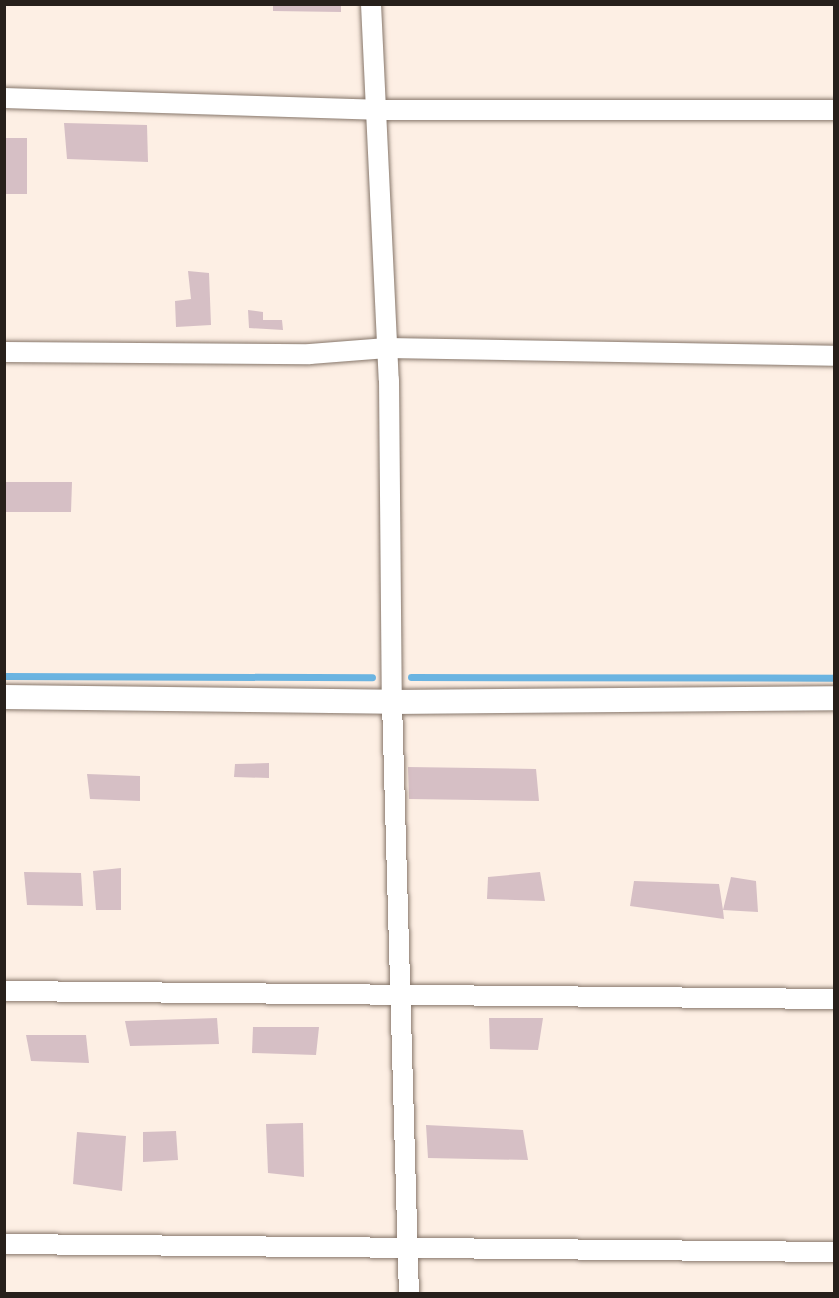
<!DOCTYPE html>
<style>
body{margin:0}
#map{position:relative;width:839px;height:1298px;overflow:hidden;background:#fdefe4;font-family:Lato,sans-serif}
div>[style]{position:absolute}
.stream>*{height:7px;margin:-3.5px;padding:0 3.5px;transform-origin:3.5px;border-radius:3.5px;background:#6bb4e1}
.building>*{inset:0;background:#d6bfc5}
.roads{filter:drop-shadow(0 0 2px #86766a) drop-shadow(0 0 2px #86766a)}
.minor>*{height:20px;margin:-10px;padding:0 10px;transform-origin:10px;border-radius:10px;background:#fff}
.tertiary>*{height:24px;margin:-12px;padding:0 12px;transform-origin:12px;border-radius:12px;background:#fff}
span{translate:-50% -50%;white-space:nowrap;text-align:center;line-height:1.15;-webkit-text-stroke:6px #fff;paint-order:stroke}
.frame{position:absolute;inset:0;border:6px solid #27201b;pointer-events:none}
</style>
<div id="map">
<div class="stream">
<i style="left:4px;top:676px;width:368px;rotate:0.2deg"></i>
<i style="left:411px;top:677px;width:423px;rotate:0.1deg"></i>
</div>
<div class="building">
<i style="clip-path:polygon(273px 4px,341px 4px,341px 12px,273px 11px)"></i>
<i style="clip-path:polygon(64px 123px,147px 125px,148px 162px,67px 159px)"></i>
<i style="clip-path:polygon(4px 138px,27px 138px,27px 194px,4px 194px)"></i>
<i style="clip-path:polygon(188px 271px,209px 273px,211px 325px,176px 327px,175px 301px,191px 299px)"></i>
<i style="clip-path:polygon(248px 310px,263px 312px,263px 320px,282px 320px,283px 330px,249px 328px)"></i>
<i style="clip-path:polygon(4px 482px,72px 482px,71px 512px,4px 512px)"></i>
<i style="clip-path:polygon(269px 763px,269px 778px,234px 777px,235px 764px)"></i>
<i style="clip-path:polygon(408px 767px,536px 769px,539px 801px,409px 799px)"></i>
<i style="clip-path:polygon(87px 774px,140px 776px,140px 801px,90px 799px)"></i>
<i style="clip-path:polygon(121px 868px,121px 910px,96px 910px,93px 871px)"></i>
<i style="clip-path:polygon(24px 872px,81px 873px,83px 906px,27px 905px)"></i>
<i style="clip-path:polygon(540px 872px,545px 901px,487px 899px,488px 877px)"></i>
<i style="clip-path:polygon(731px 877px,756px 881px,758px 912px,723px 910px,724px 919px,630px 906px,634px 881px,719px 884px,723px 910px)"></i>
<i style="clip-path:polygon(217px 1018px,219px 1044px,130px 1046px,125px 1021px)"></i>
<i style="clip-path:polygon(489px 1018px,543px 1018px,538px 1050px,490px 1049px)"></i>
<i style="clip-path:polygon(253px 1027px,319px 1027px,316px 1055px,252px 1053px)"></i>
<i style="clip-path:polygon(26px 1035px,86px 1035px,89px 1063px,31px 1061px)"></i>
<i style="clip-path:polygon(303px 1123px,304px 1177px,268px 1173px,266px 1124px)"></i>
<i style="clip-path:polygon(426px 1125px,523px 1130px,528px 1160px,428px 1158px)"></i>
<i style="clip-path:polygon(176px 1131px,178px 1160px,143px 1162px,143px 1132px)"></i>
<i style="clip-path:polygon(77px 1132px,126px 1136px,122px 1191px,73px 1184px)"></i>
</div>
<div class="roads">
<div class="minor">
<i style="left:371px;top:4px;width:376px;rotate:87.3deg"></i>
<i style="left:389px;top:380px;width:322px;rotate:89.5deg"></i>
<i style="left:392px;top:702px;width:592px;rotate:88.36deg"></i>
<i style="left:4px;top:98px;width:372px;rotate:1.8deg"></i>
<i style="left:376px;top:110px;width:458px"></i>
<i style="left:4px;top:352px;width:306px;rotate:0.4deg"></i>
<i style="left:310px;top:354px;width:77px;rotate:-4.5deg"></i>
<i style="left:387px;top:348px;width:447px;rotate:1deg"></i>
<i style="left:4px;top:991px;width:830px;rotate:0.55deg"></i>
<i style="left:4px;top:1244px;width:830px;rotate:0.55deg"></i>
</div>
<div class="tertiary">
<i style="left:4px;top:697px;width:388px;rotate:0.7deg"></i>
<i style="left:392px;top:702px;width:442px;rotate:-0.5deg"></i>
</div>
</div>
<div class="frame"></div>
</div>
